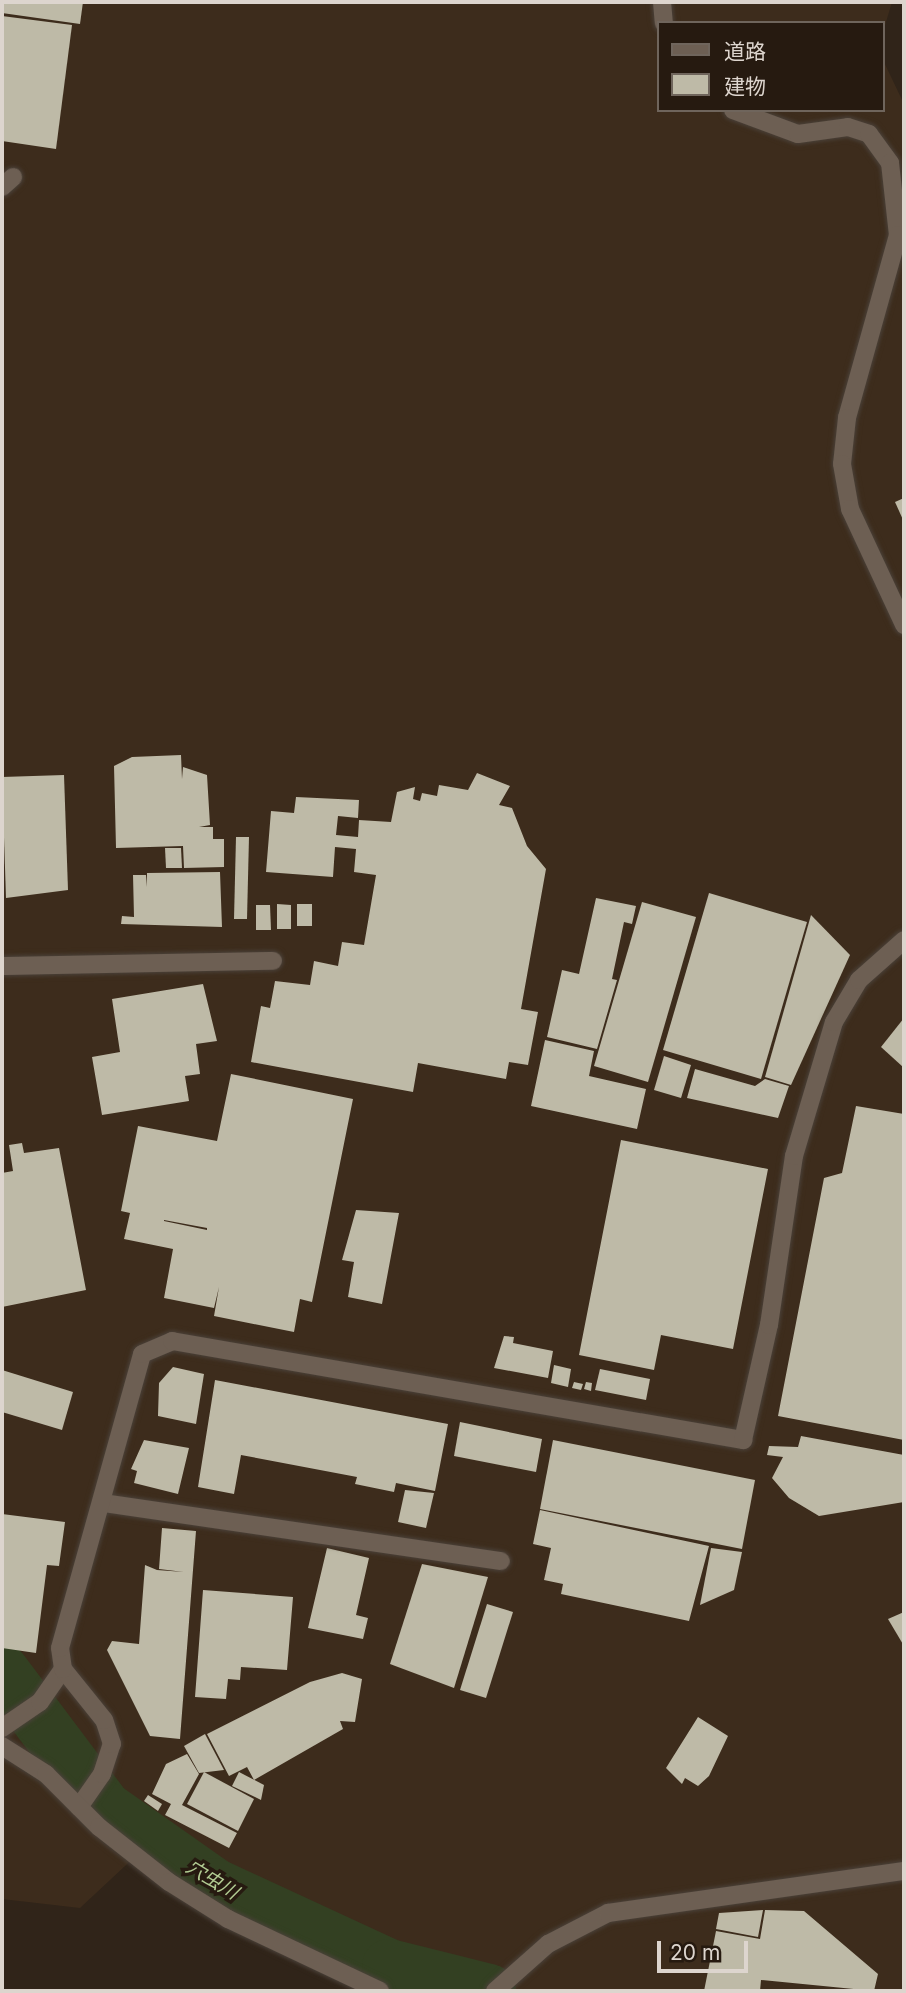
<!DOCTYPE html>
<meta charset="utf-8">
<style>
body{margin:0}
#map{position:relative;width:906px;height:1993px;overflow:hidden;background:#302419;font-family:Inter,"Noto Sans JP",sans-serif}
div>[style]{position:absolute}
.built>*{inset:0;background:#3d2c1c}
.river>*{height:54px;margin:-27px;padding:0 27px;transform-origin:27px;border-radius:27px;background:#334022}
.building>*{inset:0;background:#bebaa7}
.roads{filter:drop-shadow(0 0 2px #4a4139) drop-shadow(0 0 2px #4a4139)}
.street>*{height:18px;margin:-9px;padding:0 9px;transform-origin:9px;border-radius:9px;background:#6d5f53}
.secondary>*{height:18px;margin:-9px;padding:0 9px;transform-origin:9px;border-radius:9px;background:#6d5f53}
span{translate:-50% -50%;white-space:nowrap;text-align:center;line-height:1.15;-webkit-text-stroke:7px #261a10;paint-order:stroke}
.water-label{font-size:19px;color:#b1cb92;font-style:italic}
.frame{position:absolute;inset:0;border:4px solid #ddd5ce;pointer-events:none}
.legend{position:absolute;left:657px;top:21px;width:228px;height:91px;box-sizing:border-box;background:#261a10;border:2px solid #6f655c;margin:0;padding:9px 12px;list-style:none;font-size:21px;color:#ddd5ce}
.legend li{display:flex;align-items:center;gap:14px;height:35px}
.legend b{width:35px;border:2px solid #6f655c}
.scale{position:absolute;left:657px;top:1941px;width:91px;height:32px;box-sizing:border-box;border:4px solid #ddd5ce;border-top:0;padding-left:9px;font-size:21px;line-height:24px;white-space:nowrap;color:#ddd5ce;-webkit-text-stroke:5px #261a10;paint-order:stroke}
</style>
<div id="map">
<div class="built">
<i style="clip-path:polygon(2px 2px,892px 2px,883px 32px,883px 23px,659px 23px,659px 110px,883px 110px,883px 60px,904px 104px,904px 1991px,512px 1991px,366px 1952px,154px 1839px,80px 1908px,2px 1899px)"></i>
</div>
<div class="river">
<i style="left:2px;top:1671px;width:171px;rotate:53.1deg"></i>
<i style="left:105px;top:1808px;width:133px;rotate:35.2deg"></i>
<i style="left:214px;top:1885px;width:193px;rotate:24.8deg"></i>
<i style="left:389px;top:1966px;width:103px;rotate:14deg"></i>
</div>
<div class="building">
<i style="clip-path:polygon(2px 2px,83px 2px,80px 24px,2px 13px)"></i>
<i style="clip-path:polygon(2px 16px,72px 25px,56px 149px,2px 141px)"></i>
<i style="clip-path:polygon(904px 498px,904px 522px,895px 502px)"></i>
<i style="clip-path:polygon(181px 755px,182px 779px,183px 767px,207px 775px,210px 825px,199px 827px,213px 827px,213px 839px,224px 839px,224px 867px,184px 868px,183px 846px,116px 848px,114px 766px,132px 757px)"></i>
<i style="clip-path:polygon(477px 773px,510px 786px,499px 805px,512px 808px,527px 846px,546px 869px,521px 1009px,538px 1012px,528px 1065px,509px 1062px,506px 1079px,418px 1063px,413px 1092px,251px 1062px,261px 1006px,270px 1008px,275px 981px,310px 985px,314px 961px,338px 966px,342px 942px,364px 945px,376px 875px,354px 872px,356px 849px,335px 847px,333px 877px,266px 872px,271px 811px,294px 813px,296px 797px,359px 800px,358px 818px,338px 816px,336px 835px,358px 837px,359px 820px,391px 822px,397px 792px,415px 787px,413px 799px,420px 801px,422px 793px,437px 796px,439px 785px,468px 790px)"></i>
<i style="clip-path:polygon(64px 775px,68px 890px,6px 898px,2px 777px)"></i>
<i style="clip-path:polygon(236px 837px,249px 837px,247px 919px,234px 919px)"></i>
<i style="clip-path:polygon(165px 848px,181px 848px,182px 868px,166px 868px)"></i>
<i style="clip-path:polygon(220px 872px,222px 927px,121px 924px,122px 916px,134px 917px,133px 875px,146px 875px,147px 887px,147px 873px)"></i>
<i style="clip-path:polygon(709px 893px,807px 922px,761px 1079px,663px 1050px)"></i>
<i style="clip-path:polygon(596px 898px,636px 906px,632px 924px,624px 922px,612px 979px,617px 980px,597px 1049px,547px 1037px,562px 970px,579px 974px)"></i>
<i style="clip-path:polygon(642px 902px,696px 917px,648px 1082px,594px 1066px)"></i>
<i style="clip-path:polygon(277px 904px,291px 905px,291px 929px,277px 929px)"></i>
<i style="clip-path:polygon(297px 904px,312px 904px,312px 926px,297px 926px)"></i>
<i style="clip-path:polygon(256px 905px,270px 905px,271px 930px,256px 930px)"></i>
<i style="clip-path:polygon(811px 915px,850px 955px,791px 1085px,765px 1077px)"></i>
<i style="clip-path:polygon(203px 984px,217px 1041px,196px 1044px,200px 1074px,185px 1076px,189px 1101px,102px 1115px,92px 1057px,120px 1052px,112px 999px)"></i>
<i style="clip-path:polygon(904px 1018px,904px 1065px,903px 1067px,881px 1047px)"></i>
<i style="clip-path:polygon(545px 1040px,594px 1051px,589px 1076px,646px 1089px,637px 1129px,531px 1106px)"></i>
<i style="clip-path:polygon(664px 1056px,691px 1065px,681px 1098px,654px 1090px)"></i>
<i style="clip-path:polygon(695px 1069px,755px 1086px,765px 1079px,789px 1086px,778px 1118px,687px 1098px)"></i>
<i style="clip-path:polygon(evenodd,231px 1074px,353px 1099px,312px 1302px,300px 1299px,294px 1332px,214px 1316px,219px 1287px,214px 1308px,164px 1298px,173px 1249px,124px 1239px,130px 1213px,121px 1211px,138px 1126px,217px 1141px,231px 1074px,164px 1220px,207px 1228px,207px 1230px,164px 1221px,164px 1220px)"></i>
<i style="clip-path:polygon(856px 1106px,904px 1114px,904px 1440px,778px 1416px,824px 1178px,842px 1173px)"></i>
<i style="clip-path:polygon(621px 1140px,768px 1169px,733px 1349px,661px 1335px,654px 1370px,579px 1355px)"></i>
<i style="clip-path:polygon(22px 1143px,24px 1153px,59px 1148px,86px 1290px,2px 1307px,2px 1173px,13px 1171px,9px 1145px)"></i>
<i style="clip-path:polygon(356px 1210px,399px 1213px,382px 1304px,348px 1297px,354px 1262px,342px 1260px)"></i>
<i style="clip-path:polygon(504px 1336px,514px 1337px,513px 1343px,553px 1351px,548px 1378px,494px 1368px)"></i>
<i style="clip-path:polygon(554px 1365px,571px 1369px,568px 1387px,551px 1383px)"></i>
<i style="clip-path:polygon(173px 1367px,204px 1374px,196px 1424px,158px 1416px,159px 1383px)"></i>
<i style="clip-path:polygon(600px 1369px,650px 1379px,646px 1400px,595px 1390px)"></i>
<i style="clip-path:polygon(2px 1370px,73px 1392px,62px 1430px,2px 1412px)"></i>
<i style="clip-path:polygon(215px 1380px,448px 1424px,435px 1491px,396px 1483px,394px 1492px,355px 1484px,357px 1477px,241px 1455px,234px 1494px,198px 1487px)"></i>
<i style="clip-path:polygon(574px 1382px,583px 1384px,581px 1390px,572px 1388px)"></i>
<i style="clip-path:polygon(586px 1382px,592px 1383px,591px 1391px,584px 1389px)"></i>
<i style="clip-path:polygon(460px 1422px,542px 1439px,536px 1472px,454px 1456px)"></i>
<i style="clip-path:polygon(801px 1436px,904px 1455px,904px 1502px,819px 1516px,789px 1498px,772px 1478px,783px 1457px,767px 1455px,769px 1446px,798px 1447px)"></i>
<i style="clip-path:polygon(144px 1440px,189px 1448px,178px 1494px,134px 1483px,137px 1471px,131px 1469px)"></i>
<i style="clip-path:polygon(553px 1440px,755px 1480px,742px 1549px,540px 1509px)"></i>
<i style="clip-path:polygon(405px 1490px,434px 1493px,426px 1528px,398px 1522px)"></i>
<i style="clip-path:polygon(540px 1510px,709px 1546px,689px 1621px,561px 1594px,563px 1584px,544px 1580px,551px 1548px,533px 1544px)"></i>
<i style="clip-path:polygon(2px 1514px,65px 1522px,59px 1566px,47px 1565px,36px 1653px,2px 1648px)"></i>
<i style="clip-path:polygon(162px 1528px,196px 1531px,180px 1739px,150px 1736px,107px 1650px,112px 1641px,139px 1644px,145px 1565px,157px 1570px,184px 1572px,159px 1569px)"></i>
<i style="clip-path:polygon(327px 1548px,369px 1558px,356px 1615px,368px 1618px,363px 1639px,308px 1628px)"></i>
<i style="clip-path:polygon(711px 1548px,742px 1552px,734px 1590px,700px 1605px)"></i>
<i style="clip-path:polygon(422px 1564px,488px 1577px,454px 1688px,390px 1664px)"></i>
<i style="clip-path:polygon(203px 1590px,293px 1597px,287px 1670px,241px 1667px,240px 1680px,228px 1679px,226px 1699px,195px 1697px)"></i>
<i style="clip-path:polygon(487px 1604px,513px 1612px,486px 1698px,460px 1690px)"></i>
<i style="clip-path:polygon(904px 1612px,904px 1646px,888px 1619px)"></i>
<i style="clip-path:polygon(342px 1673px,362px 1679px,355px 1722px,340px 1721px,343px 1729px,254px 1780px,247px 1767px,229px 1776px,207px 1734px,310px 1682px)"></i>
<i style="clip-path:polygon(698px 1717px,728px 1736px,709px 1776px,698px 1786px,685px 1778px,682px 1784px,666px 1768px)"></i>
<i style="clip-path:polygon(205px 1734px,224px 1770px,199px 1773px,184px 1746px)"></i>
<i style="clip-path:polygon(187px 1754px,199px 1774px,182px 1805px,237px 1833px,229px 1848px,165px 1815px,171px 1804px,152px 1794px,166px 1764px)"></i>
<i style="clip-path:polygon(204px 1772px,254px 1799px,238px 1831px,187px 1804px)"></i>
<i style="clip-path:polygon(239px 1772px,264px 1785px,261px 1800px,232px 1786px)"></i>
<i style="clip-path:polygon(148px 1795px,162px 1804px,158px 1811px,144px 1801px)"></i>
<i style="clip-path:polygon(763px 1910px,758px 1937px,716px 1929px,719px 1913px)"></i>
<i style="clip-path:polygon(765px 1910px,804px 1911px,878px 1974px,874px 1991px,761px 1980px,760px 1991px,704px 1991px,716px 1931px,760px 1939px)"></i>
</div>
<div class="roads">
<div class="street">
<i style="left:662px;top:2px;width:21px;rotate:85deg"></i>
<i style="left:733px;top:110px;width:69px;rotate:20.3deg"></i>
<i style="left:798px;top:134px;width:50px;rotate:-8deg"></i>
<i style="left:848px;top:127px;width:22px;rotate:18deg"></i>
<i style="left:869px;top:134px;width:36px;rotate:54deg"></i>
<i style="left:890px;top:163px;width:72px;rotate:83.7deg"></i>
<i style="left:898px;top:235px;width:190px;rotate:105.6deg"></i>
<i style="left:847px;top:418px;width:46px;rotate:96.2deg"></i>
<i style="left:842px;top:464px;width:46px;rotate:79.9deg"></i>
<i style="left:850px;top:509px;width:128px;rotate:65deg"></i>
<i style="left:2px;top:187px;width:15px;rotate:-42deg"></i>
<i style="left:2px;top:966px;width:271px;rotate:-1.1deg"></i>
<i style="left:103px;top:1503px;width:402px;rotate:8.3deg"></i>
<i style="left:2px;top:1728px;width:46px;rotate:-34.4deg"></i>
<i style="left:40px;top:1702px;width:40px;rotate:-55.1deg"></i>
<i style="left:79px;top:1807px;width:40px;rotate:-55.1deg"></i>
<i style="left:102px;top:1774px;width:32px;rotate:-72deg"></i>
<i style="left:112px;top:1744px;width:25px;rotate:-108deg"></i>
<i style="left:104px;top:1720px;width:65px;rotate:-128.8deg"></i>
<i style="left:63px;top:1669px;width:21px;rotate:-98deg"></i>
<i style="left:60px;top:1648px;width:305px;rotate:-74.4deg"></i>
<i style="left:142px;top:1354px;width:33px;rotate:-23deg"></i>
<i style="left:172px;top:1341px;width:580px;rotate:9.84deg"></i>
<i style="left:743px;top:1440px;width:118px;rotate:-77.3deg"></i>
<i style="left:769px;top:1325px;width:171px;rotate:-81.6deg"></i>
<i style="left:794px;top:1156px;width:140px;rotate:-73.4deg"></i>
<i style="left:834px;top:1022px;width:49px;rotate:-59.2deg"></i>
<i style="left:859px;top:980px;width:60px;rotate:-41.6deg"></i>
<i style="left:495px;top:1991px;width:71px;rotate:-41.6deg"></i>
<i style="left:548px;top:1944px;width:68px;rotate:-27.3deg"></i>
<i style="left:608px;top:1913px;width:299px;rotate:-8.1deg"></i>
</div>
<div class="secondary">
<i style="left:2px;top:1746px;width:52px;rotate:32.5deg"></i>
<i style="left:46px;top:1774px;width:75px;rotate:45deg"></i>
<i style="left:99px;top:1827px;width:89px;rotate:38.2deg"></i>
<i style="left:169px;top:1882px;width:70px;rotate:32.1deg"></i>
<i style="left:228px;top:1919px;width:168px;rotate:25.3deg"></i>
</div>
</div>
<div class="water-label">
<span style="left:212px;top:1880px;rotate:31deg">穴虫川</span>
</div>
<div class="frame"></div>
<ul class="legend">
<li><b style="height:9px;background:#6d5f53"></b>道路</li>
<li><b style="height:19px;background:#bebaa7"></b>建物</li>
</ul>
<div class="scale">20 m</div>
</div>
